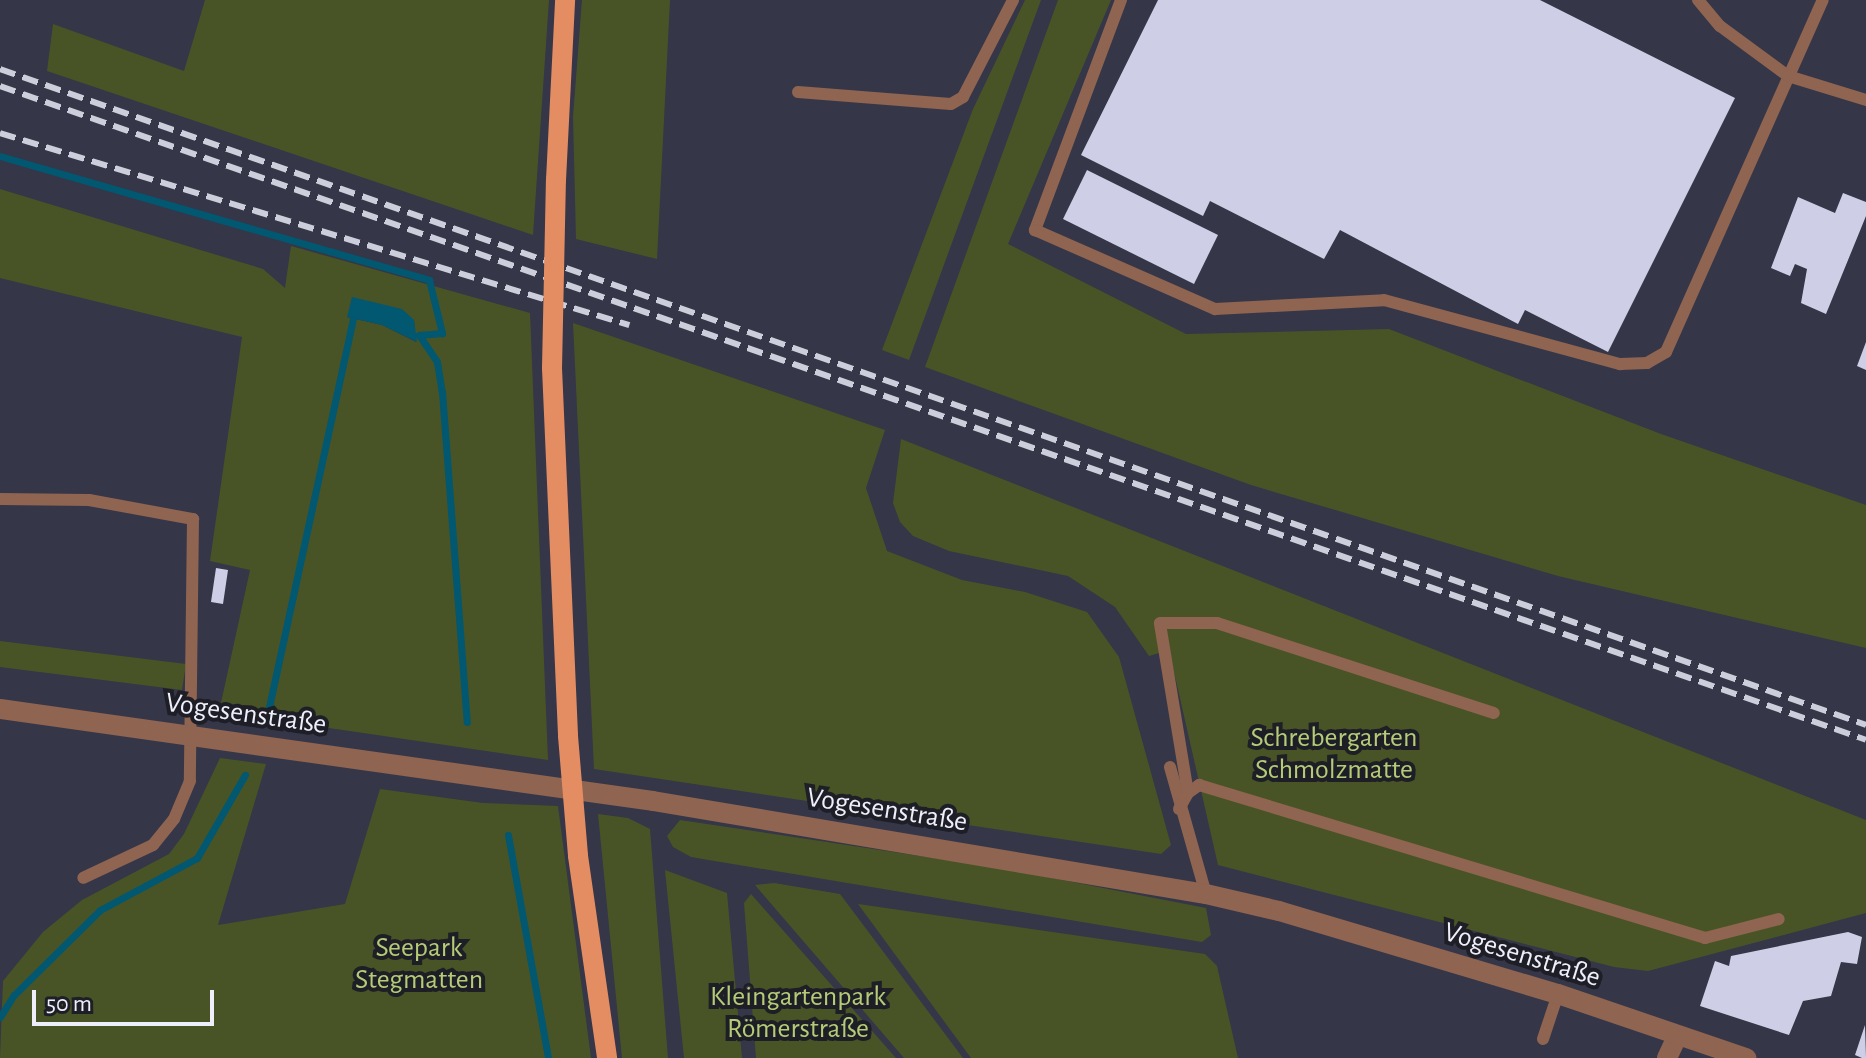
<!DOCTYPE html>
<meta charset="utf-8">
<style>
body{margin:0}
#map{position:relative;width:1866px;height:1058px;overflow:hidden;background:#353648;font-family:"Alegreya Sans",sans-serif}
div>[style]{position:absolute}
.green>*{inset:0;background:#485426}
.water>*{inset:0;background:#025771}
.stream>*{height:7px;margin:-3.5px;padding:0 3.5px;transform-origin:3.5px;border-radius:3.5px;background:#025771}
.building>*{inset:0;background:#cecfe6}
.service>*{height:12px;margin:-6px;padding:0 6px;transform-origin:6px;border-radius:6px;background:#8f6450}
.minor>*{height:20px;margin:-10px;padding:0 10px;transform-origin:10px;border-radius:10px;background:#8f6450}
.tertiary>*{height:20px;margin:-10px;padding:0 10px;transform-origin:10px;border-radius:10px;background:#8f6450}
.primary>*{height:20px;margin:-10px;padding:0 10px;transform-origin:10px;border-radius:10px;background:#e48d63}
.rail>*{height:6px;margin-top:-3px;transform-origin:0;background:repeating-linear-gradient(90deg,#cdcedb 0 16px,transparent 0 24px)}
.primary-bridge>*{height:20px;margin:-10px;padding:0 10px;transform-origin:10px;border-radius:10px;background:#e48d63}
span{translate:-50% -50%;white-space:nowrap;text-align:center;line-height:1.15;-webkit-text-stroke:8px #1e1e26;paint-order:stroke}
.street-label{font-size:28px;color:#eeeffb}
.park-label{font-size:28px;color:#b5cb77}
.scale{position:absolute;left:32px;top:990px;width:182px;height:36px;box-sizing:border-box;border:4px solid #eeeffb;border-top:0;padding-left:10px;font-size:24px;line-height:28px;white-space:nowrap;color:#eeeffb;-webkit-text-stroke:6px #1e1e26;paint-order:stroke}
</style>
<div id="map">
<div class="green">
<i style="clip-path:polygon(205px 0,549px 0,533px 235px,47px 71px,53px 24px,184px 71px)"></i>
<i style="clip-path:polygon(582px 0,670px 0,657px 259px,576px 239px,573px 117px)"></i>
<i style="clip-path:polygon(1025px 0,1041px 0,909px 360px,882px 350px,973px 109px)"></i>
<i style="clip-path:polygon(1058px 0,1111px 0,1008px 244px,1186px 334px,1389px 329px,1661px 434px,1866px 505px,1866px 648px,1558px 576px,1251px 485px,925px 367px)"></i>
<i style="clip-path:polygon(evenodd,0 189px,263px 269px,285px 288px,291px 246px,530px 313px,548px 760px,219px 712px,250px 570px,210px 561px,242px 337px,0 278px,0 189px,347px 317px,414px 320px,416px 342px,382px 325px,347px 317px)"></i>
<i style="clip-path:polygon(573px 323px,885px 430px,866px 488px,887px 551px,962px 580px,1025px 592px,1087px 612px,1119px 657px,1171px 845px,1161px 854px,594px 769px)"></i>
<i style="clip-path:polygon(901px 439px,1866px 820px,1866px 913px,1648px 971px,1614px 967px,1218px 865px,1169px 650px,1149px 656px,1115px 607px,1068px 576px,949px 551px,913px 536px,900px 522px,893px 503px)"></i>
<i style="clip-path:polygon(0 641px,186px 664px,182px 690px,0 667px)"></i>
<i style="clip-path:polygon(220px 758px,266px 764px,218px 925px,345px 904px,380px 789px,483px 803px,558px 806px,591px 1058px,0 1058px,3px 981px,43px 932px,82px 900px,169px 854px,184px 834px)"></i>
<i style="clip-path:polygon(598px 814px,628px 818px,650px 829px,668px 1058px,622px 1058px)"></i>
<i style="clip-path:polygon(680px 820px,1000px 868px,1206px 908px,1211px 935px,1202px 942px,691px 857px,673px 847px,667px 836px)"></i>
<i style="clip-path:polygon(665px 870px,727px 893px,742px 1058px,684px 1058px)"></i>
<i style="clip-path:polygon(774px 883px,840px 894px,963px 1058px,904px 1058px,755px 885px)"></i>
<i style="clip-path:polygon(751px 894px,896px 1058px,756px 1058px,744px 903px)"></i>
<i style="clip-path:polygon(858px 904px,1205px 954px,1217px 966px,1238px 1058px,971px 1058px)"></i>
</div>
<div class="water">
<i style="clip-path:polygon(352px 297px,402px 309px,414px 320px,417px 342px,382px 325px,347px 317px)"></i>
</div>
<div class="stream">
<i style="left:0;top:156px;width:447px;rotate:16.1deg"></i>
<i style="left:429px;top:280px;width:55px;rotate:76.2deg"></i>
<i style="left:442px;top:333px;width:23px;rotate:175deg"></i>
<i style="left:419px;top:335px;width:32px;rotate:56deg"></i>
<i style="left:437px;top:362px;width:30px;rotate:81deg"></i>
<i style="left:442px;top:392px;width:331px;rotate:85.7deg"></i>
<i style="left:269px;top:707px;width:397px;rotate:-77.8deg"></i>
<i style="left:508px;top:835px;width:227px;rotate:79.8deg"></i>
<i style="left:0;top:1017px;width:26px;rotate:-58deg"></i>
<i style="left:14px;top:995px;width:121px;rotate:-44.7deg"></i>
<i style="left:100px;top:910px;width:110px;rotate:-28.2deg"></i>
<i style="left:197px;top:858px;width:96px;rotate:-60deg"></i>
</div>
<div class="building">
<i style="clip-path:polygon(1158px 0,1540px 0,1735px 98px,1608px 352px,1525px 310px,1518px 324px,1340px 230px,1324px 259px,1210px 201px,1203px 216px,1081px 155px)"></i>
<i style="clip-path:polygon(1087px 170px,1218px 235px,1194px 284px,1063px 219px)"></i>
<i style="clip-path:polygon(1843px 193px,1866px 202px,1866px 216px,1826px 314px,1801px 303px,1807px 269px,1795px 264px,1790px 276px,1771px 268px,1798px 197px,1835px 213px)"></i>
<i style="clip-path:polygon(1866px 342px,1866px 370px,1857px 366px)"></i>
<i style="clip-path:polygon(216px 568px,228px 570px,223px 604px,211px 602px)"></i>
<i style="clip-path:polygon(1848px 932px,1862px 937px,1857px 964px,1841px 962px,1831px 996px,1803px 1001px,1789px 1035px,1700px 1006px,1715px 961px,1729px 966px,1731px 956px)"></i>
<i style="clip-path:polygon(1865px 1025px,1866px 1058px,1862px 1058px,1855px 1055px)"></i>
</div>
<div class="service">
<i style="left:1121px;top:0;width:246px;rotate:110.5deg"></i>
<i style="left:1035px;top:230px;width:197px;rotate:23.7deg"></i>
<i style="left:1215px;top:309px;width:169px;rotate:-3deg"></i>
<i style="left:1384px;top:300px;width:245px;rotate:15.2deg"></i>
<i style="left:1620px;top:364px;width:27px;rotate:-2deg"></i>
<i style="left:1647px;top:363px;width:22px;rotate:-30deg"></i>
<i style="left:1666px;top:352px;width:385px;rotate:-66deg"></i>
<i style="left:1698px;top:0;width:34px;rotate:50deg"></i>
<i style="left:1720px;top:26px;width:84px;rotate:36.3deg"></i>
<i style="left:1788px;top:76px;width:82px;rotate:17.1deg"></i>
<i style="left:798px;top:92px;width:153px;rotate:4.5deg"></i>
<i style="left:951px;top:104px;width:14px;rotate:-30deg"></i>
<i style="left:963px;top:97px;width:109px;rotate:-62.7deg"></i>
<i style="left:0;top:499px;width:89px;rotate:0.6deg"></i>
<i style="left:89px;top:500px;width:106px;rotate:10.4deg"></i>
<i style="left:193px;top:519px;width:262px;rotate:90.7deg"></i>
<i style="left:190px;top:781px;width:41px;rotate:112.8deg"></i>
<i style="left:174px;top:819px;width:33px;rotate:129deg"></i>
<i style="left:153px;top:845px;width:77px;rotate:154.8deg"></i>
<i style="left:1170px;top:767px;width:132px;rotate:74.2deg"></i>
<i style="left:1188px;top:793px;width:14px;rotate:-36deg"></i>
<i style="left:1199px;top:785px;width:529px;rotate:16.82deg"></i>
<i style="left:1705px;top:938px;width:76px;rotate:-14.4deg"></i>
<i style="left:1179px;top:809px;width:18px;rotate:-61deg"></i>
<i style="left:1188px;top:793px;width:172px;rotate:-99.4deg"></i>
<i style="left:1160px;top:623px;width:57px"></i>
<i style="left:1217px;top:623px;width:291px;rotate:18deg"></i>
<i style="left:1543px;top:1039px;width:47px;rotate:-71.6deg"></i>
</div>
<div class="minor">
<i style="left:1667px;top:1058px;width:23px;rotate:-65deg"></i>
</div>
<div class="tertiary">
<i style="left:0;top:709px;width:659px;rotate:8.02deg"></i>
<i style="left:653px;top:801px;width:561px;rotate:9.55deg"></i>
<i style="left:1206px;top:894px;width:75px;rotate:13.1deg"></i>
<i style="left:1279px;top:911px;width:291px;rotate:16.6deg"></i>
<i style="left:1558px;top:994px;width:199px;rotate:18.8deg"></i>
</div>
<div class="primary">
<i style="left:556px;top:180px;width:180px;rotate:-87.1deg"></i>
<i style="left:552px;top:368px;width:368px;rotate:87.5deg"></i>
<i style="left:578px;top:856px;width:204px;rotate:81.8deg"></i>
</div>
<div class="rail">
<i style="left:0;top:69px;width:1978px;rotate:19.37deg"></i>
<i style="left:0;top:86px;width:1977px;rotate:19.31deg"></i>
<i style="left:0;top:133px;width:658px;rotate:16.97deg"></i>
</div>
<div class="primary-bridge">
<i style="left:552px;top:368px;width:188px;rotate:-88.8deg"></i>
<i style="left:568px;top:736px;width:120px;rotate:85.2deg"></i>
</div>
<div class="street-label">
<span style="left:246px;top:714px;rotate:8deg">Vogesenstraße</span>
<span style="left:887px;top:810px;rotate:9deg">Vogesenstraße</span>
<span style="left:1522px;top:955px;rotate:17deg">Vogesenstraße</span>
</div>
<div class="park-label">
<span style="left:1334px;top:754px">Schrebergarten<br>Schmolzmatte</span>
<span style="left:419px;top:964px">Seepark<br>Stegmatten</span>
<span style="left:798px;top:1013px">Kleingartenpark<br>Römerstraße</span>
</div>
<div class="scale">50 m</div>
</div>
